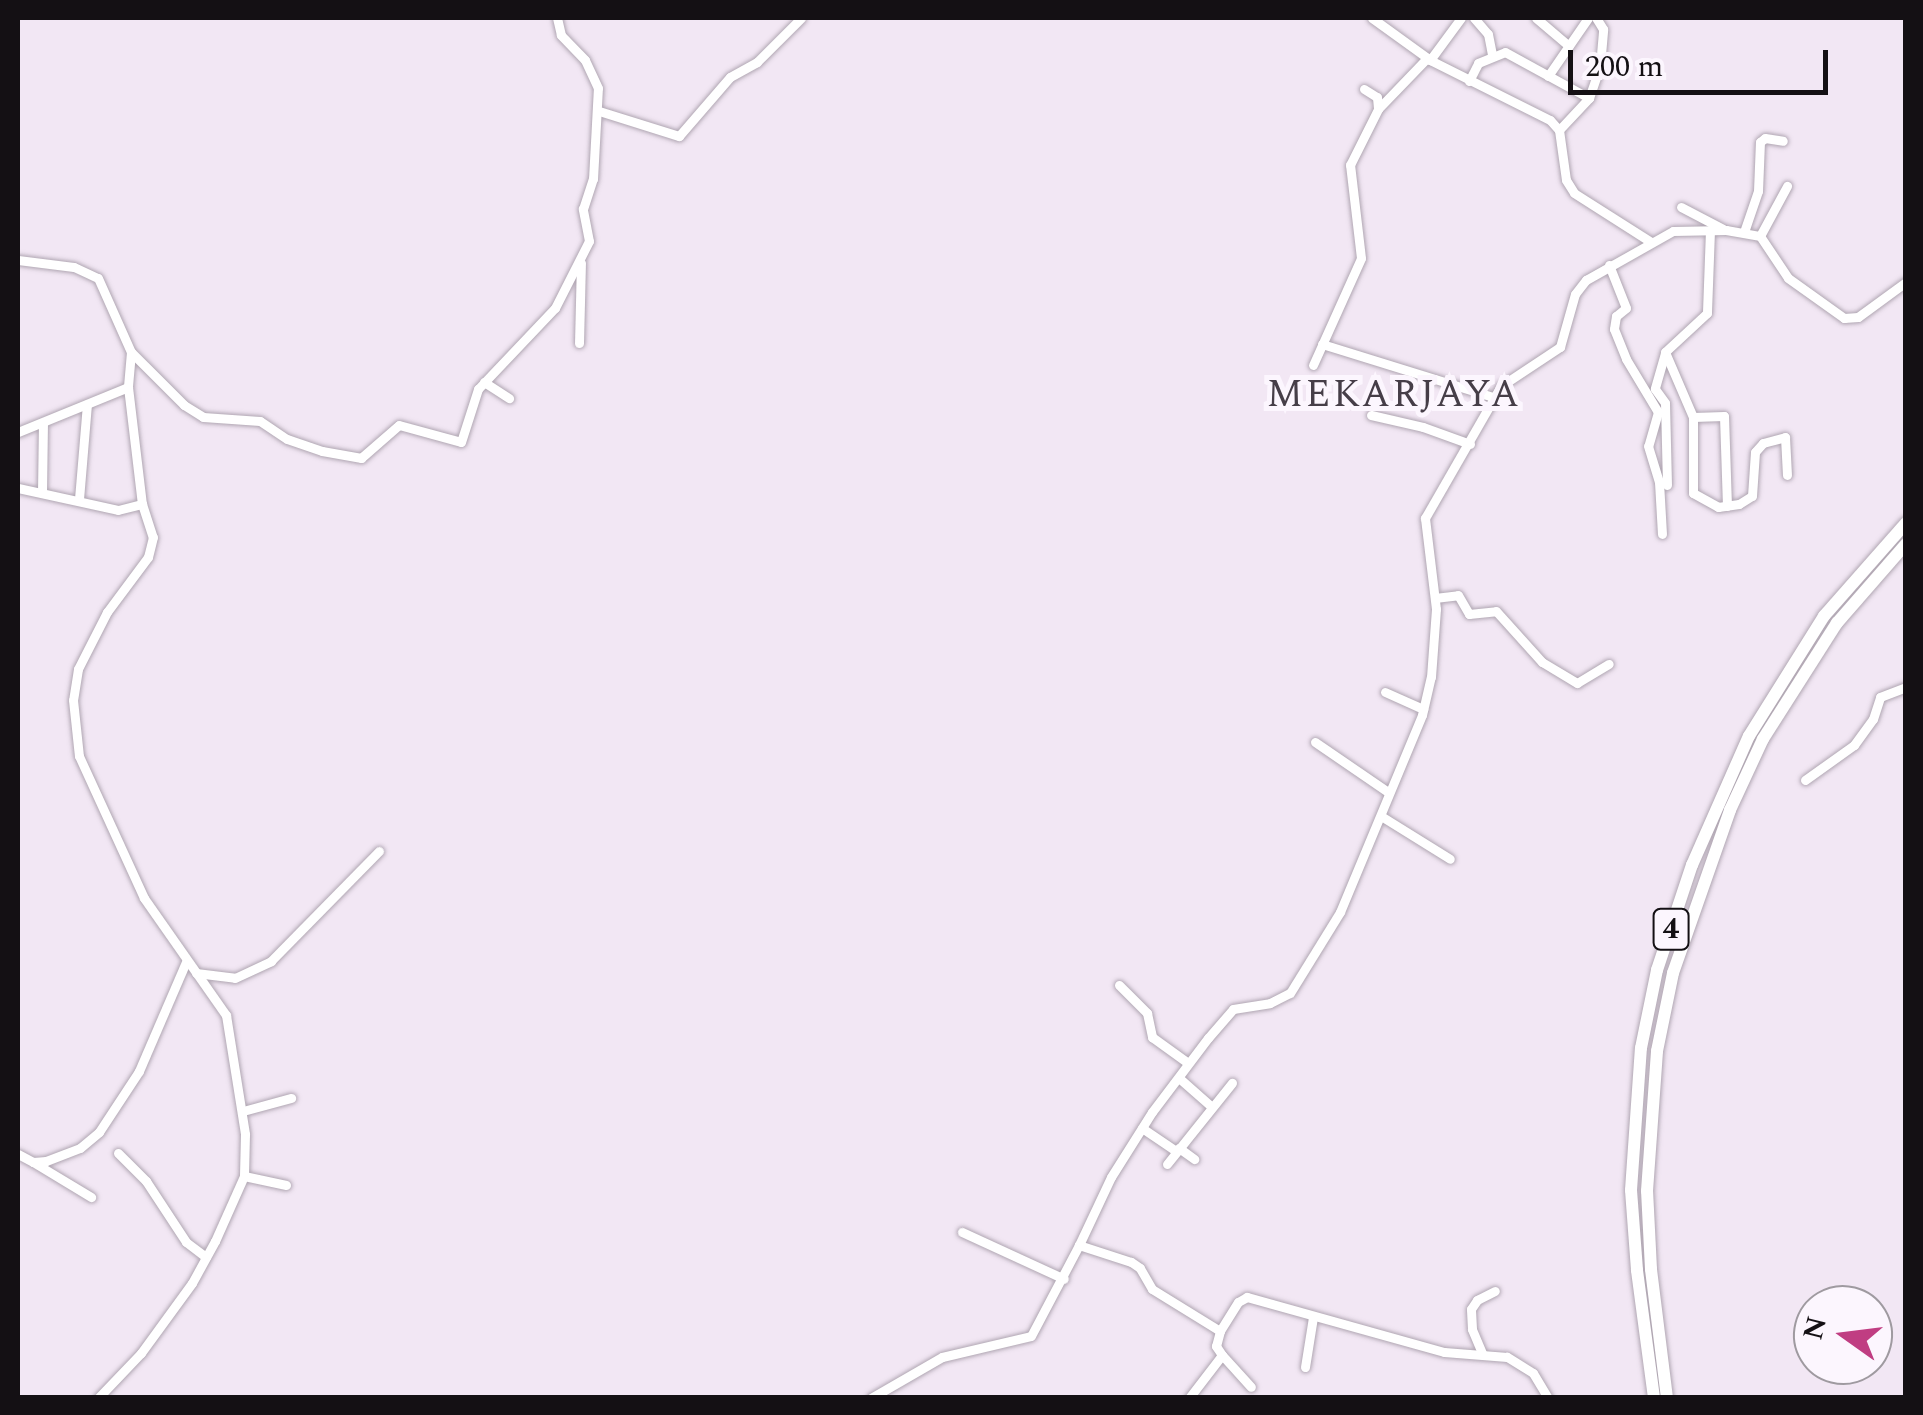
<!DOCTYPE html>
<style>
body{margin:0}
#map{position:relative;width:1923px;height:1415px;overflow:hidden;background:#f2e7f4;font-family:Spectral,serif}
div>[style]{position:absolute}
.roads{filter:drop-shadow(0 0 2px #b0a6b2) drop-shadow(0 0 2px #b0a6b2)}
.minor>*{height:9px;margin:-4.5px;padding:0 4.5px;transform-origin:4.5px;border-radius:4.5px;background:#fff}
.highway>*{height:12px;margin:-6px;padding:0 6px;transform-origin:6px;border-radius:6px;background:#fff}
span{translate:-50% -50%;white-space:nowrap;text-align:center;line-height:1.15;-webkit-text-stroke:10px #fcf6fe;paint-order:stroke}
.shield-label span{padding:2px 8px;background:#fcf6fe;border:2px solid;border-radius:8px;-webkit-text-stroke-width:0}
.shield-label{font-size:30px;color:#141014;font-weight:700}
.quarter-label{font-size:38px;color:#463e48;letter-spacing:2.5px}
.frame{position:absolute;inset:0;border:20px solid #141014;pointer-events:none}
.north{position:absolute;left:1793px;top:1285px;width:100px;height:100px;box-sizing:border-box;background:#fcf6fe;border:2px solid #9f9aa0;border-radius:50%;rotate:284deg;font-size:28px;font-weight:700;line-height:40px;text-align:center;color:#141014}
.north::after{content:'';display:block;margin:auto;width:35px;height:45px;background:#c03d82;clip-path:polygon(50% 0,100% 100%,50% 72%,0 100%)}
.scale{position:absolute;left:1568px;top:50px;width:260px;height:45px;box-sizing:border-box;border:5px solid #141014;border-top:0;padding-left:12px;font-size:30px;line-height:35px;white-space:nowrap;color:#141014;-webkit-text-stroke:8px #fcf6fe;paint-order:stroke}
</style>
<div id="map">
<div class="roads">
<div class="minor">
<i style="left:1372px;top:18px;width:72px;rotate:35.9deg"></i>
<i style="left:1430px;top:60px;width:134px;rotate:26.6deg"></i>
<i style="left:1550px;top:120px;width:13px;rotate:48deg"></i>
<i style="left:1559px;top:130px;width:50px;rotate:82deg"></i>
<i style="left:1566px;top:180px;width:15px;rotate:58deg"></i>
<i style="left:1574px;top:193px;width:91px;rotate:32.5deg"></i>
<i style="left:1474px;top:18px;width:21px;rotate:49deg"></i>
<i style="left:1488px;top:34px;width:20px;rotate:79deg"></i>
<i style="left:1536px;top:18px;width:43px;rotate:40.3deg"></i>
<i style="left:1430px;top:60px;width:52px;rotate:-53.6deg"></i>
<i style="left:1548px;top:76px;width:70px;rotate:-55.4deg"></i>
<i style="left:1469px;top:81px;width:20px;rotate:-63deg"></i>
<i style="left:1478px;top:63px;width:29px;rotate:-22deg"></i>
<i style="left:1505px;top:52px;width:96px;rotate:28.7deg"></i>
<i style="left:1364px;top:89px;width:15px;rotate:32deg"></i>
<i style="left:1377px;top:97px;width:12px;rotate:85deg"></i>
<i style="left:1378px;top:109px;width:71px;rotate:-46.1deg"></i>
<i style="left:599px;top:111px;width:84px;rotate:17.4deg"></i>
<i style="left:679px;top:136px;width:78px;rotate:-49.2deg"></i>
<i style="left:730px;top:77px;width:31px;rotate:-29deg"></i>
<i style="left:757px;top:62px;width:62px;rotate:-45deg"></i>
<i style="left:1559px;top:130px;width:44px;rotate:-46.8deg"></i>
<i style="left:1589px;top:98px;width:34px;rotate:-71deg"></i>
<i style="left:1600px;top:66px;width:37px;rotate:-85deg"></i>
<i style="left:1603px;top:29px;width:13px;rotate:-122deg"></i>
<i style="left:1681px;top:207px;width:47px;rotate:27.6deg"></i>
<i style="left:1710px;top:230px;width:83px;rotate:92.1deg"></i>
<i style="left:1707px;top:313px;width:57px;rotate:137.1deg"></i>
<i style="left:1665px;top:352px;width:71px;rotate:66.7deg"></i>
<i style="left:1693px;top:417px;width:76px;rotate:90deg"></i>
<i style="left:1693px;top:493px;width:29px;rotate:29deg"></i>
<i style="left:1718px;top:507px;width:21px;rotate:-8deg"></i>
<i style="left:1739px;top:504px;width:15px;rotate:-32deg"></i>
<i style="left:1752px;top:496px;width:44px;rotate:-86.1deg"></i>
<i style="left:1755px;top:452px;width:12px;rotate:-48deg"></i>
<i style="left:1763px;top:443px;width:23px;rotate:-15deg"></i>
<i style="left:1785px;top:437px;width:38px;rotate:87deg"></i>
<i style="left:1744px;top:232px;width:43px;rotate:-71.1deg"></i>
<i style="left:1758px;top:191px;width:49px;rotate:-87.7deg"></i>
<i style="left:1760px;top:142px;width:6px;rotate:-39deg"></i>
<i style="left:1765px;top:138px;width:18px;rotate:9deg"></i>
<i style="left:1760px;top:236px;width:57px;rotate:-61.6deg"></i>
<i style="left:18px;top:260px;width:56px;rotate:7.1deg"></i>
<i style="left:74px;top:267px;width:26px;rotate:25deg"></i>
<i style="left:98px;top:278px;width:81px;rotate:66deg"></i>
<i style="left:131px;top:352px;width:35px;rotate:95deg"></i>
<i style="left:128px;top:387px;width:118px;rotate:83.2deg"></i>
<i style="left:142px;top:504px;width:35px;rotate:72deg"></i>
<i style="left:153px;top:537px;width:21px;rotate:104deg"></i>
<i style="left:148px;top:557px;width:69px;rotate:126.7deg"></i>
<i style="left:107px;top:612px;width:64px;rotate:117deg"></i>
<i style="left:78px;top:669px;width:31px;rotate:99deg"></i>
<i style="left:73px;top:700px;width:56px;rotate:83.9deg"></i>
<i style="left:79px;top:756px;width:156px;rotate:65.4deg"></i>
<i style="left:144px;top:898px;width:143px;rotate:55deg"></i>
<i style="left:226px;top:1015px;width:121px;rotate:80.9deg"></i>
<i style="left:245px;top:1134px;width:42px;rotate:91.4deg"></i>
<i style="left:244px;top:1176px;width:71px;rotate:114deg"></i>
<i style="left:215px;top:1241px;width:48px;rotate:118.7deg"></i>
<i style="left:192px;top:1283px;width:87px;rotate:126.1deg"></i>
<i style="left:141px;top:1353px;width:62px;rotate:133.7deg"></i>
<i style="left:1609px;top:265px;width:46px;rotate:68.4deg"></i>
<i style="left:1626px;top:308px;width:13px;rotate:141deg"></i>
<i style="left:1616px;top:316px;width:13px;rotate:99deg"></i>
<i style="left:1614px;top:329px;width:32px;rotate:68deg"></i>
<i style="left:1626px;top:359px;width:62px;rotate:58.9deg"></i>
<i style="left:1658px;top:412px;width:35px;rotate:106deg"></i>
<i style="left:1648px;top:446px;width:38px;rotate:73deg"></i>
<i style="left:1659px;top:482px;width:52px;rotate:86.7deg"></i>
<i style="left:579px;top:343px;width:80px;rotate:-88.6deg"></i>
<i style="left:1322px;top:344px;width:179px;rotate:17.2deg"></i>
<i style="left:131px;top:352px;width:75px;rotate:45deg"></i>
<i style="left:184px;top:405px;width:22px;rotate:32deg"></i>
<i style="left:203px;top:417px;width:57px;rotate:4deg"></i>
<i style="left:260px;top:421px;width:32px;rotate:34deg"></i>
<i style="left:287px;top:439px;width:37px;rotate:19deg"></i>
<i style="left:322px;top:451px;width:40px;rotate:10deg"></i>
<i style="left:361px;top:458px;width:50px;rotate:-41deg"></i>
<i style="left:399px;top:425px;width:64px;rotate:15.3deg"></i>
<i style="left:461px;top:442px;width:56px;rotate:-72.2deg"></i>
<i style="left:478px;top:389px;width:112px;rotate:-46.5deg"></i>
<i style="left:555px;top:308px;width:75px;rotate:-63.1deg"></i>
<i style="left:589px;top:241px;width:33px;rotate:-101deg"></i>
<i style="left:583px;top:209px;width:32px;rotate:-72deg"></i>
<i style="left:593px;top:179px;width:91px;rotate:-86.9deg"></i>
<i style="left:598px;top:88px;width:31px;rotate:-115deg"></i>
<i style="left:585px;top:60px;width:35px;rotate:-134deg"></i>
<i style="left:561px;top:35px;width:17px;rotate:-103deg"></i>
<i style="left:1665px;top:353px;width:37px;rotate:106deg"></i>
<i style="left:1655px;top:389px;width:17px;rotate:54deg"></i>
<i style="left:1665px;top:403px;width:82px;rotate:88.6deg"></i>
<i style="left:1313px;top:365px;width:117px;rotate:-65.8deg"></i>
<i style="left:1361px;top:258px;width:94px;rotate:-96.7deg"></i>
<i style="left:1350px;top:165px;width:63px;rotate:-63.4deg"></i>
<i style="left:484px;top:382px;width:30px;rotate:33deg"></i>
<i style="left:1371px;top:415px;width:53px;rotate:13deg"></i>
<i style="left:1423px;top:427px;width:50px;rotate:19.9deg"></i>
<i style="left:1693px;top:417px;width:31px;rotate:-2deg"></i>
<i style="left:1724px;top:416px;width:90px;rotate:88.1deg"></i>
<i style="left:18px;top:432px;width:119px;rotate:-22.2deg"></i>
<i style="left:18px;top:488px;width:102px;rotate:12.4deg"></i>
<i style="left:118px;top:510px;width:25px;rotate:-14deg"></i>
<i style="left:42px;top:493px;width:70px;rotate:-89.2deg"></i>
<i style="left:79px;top:499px;width:95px;rotate:-85.2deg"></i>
<i style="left:1435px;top:598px;width:23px;rotate:-7deg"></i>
<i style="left:1458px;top:595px;width:22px;rotate:60deg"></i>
<i style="left:1469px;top:614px;width:27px;rotate:-6deg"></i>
<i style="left:1496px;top:611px;width:69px;rotate:48deg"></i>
<i style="left:1542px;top:662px;width:41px;rotate:31deg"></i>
<i style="left:1577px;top:683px;width:37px;rotate:-31deg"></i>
<i style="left:1385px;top:692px;width:42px;rotate:24.1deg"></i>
<i style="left:1315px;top:742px;width:88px;rotate:34.4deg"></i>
<i style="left:1805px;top:780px;width:60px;rotate:-35.5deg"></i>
<i style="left:1854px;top:745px;width:32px;rotate:-54deg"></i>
<i style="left:1873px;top:719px;width:23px;rotate:-72deg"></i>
<i style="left:1880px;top:697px;width:28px;rotate:-21deg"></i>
<i style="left:1381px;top:816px;width:81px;rotate:31.9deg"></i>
<i style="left:196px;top:973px;width:39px;rotate:7deg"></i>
<i style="left:235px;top:978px;width:40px;rotate:-25deg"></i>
<i style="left:271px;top:961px;width:154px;rotate:-45.5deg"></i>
<i style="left:1119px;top:985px;width:40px;rotate:45deg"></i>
<i style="left:1147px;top:1013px;width:25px;rotate:78deg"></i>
<i style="left:1152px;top:1037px;width:44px;rotate:35.8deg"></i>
<i style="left:1179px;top:1078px;width:44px;rotate:41.3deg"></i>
<i style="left:243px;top:1111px;width:50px;rotate:-15.2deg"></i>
<i style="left:1142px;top:1128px;width:41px;rotate:34.1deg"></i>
<i style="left:1179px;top:1148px;width:19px;rotate:36deg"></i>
<i style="left:118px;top:1153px;width:40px;rotate:45deg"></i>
<i style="left:146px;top:1181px;width:73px;rotate:56.7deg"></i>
<i style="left:186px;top:1242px;width:25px;rotate:37deg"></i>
<i style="left:18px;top:1154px;width:17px;rotate:28deg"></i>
<i style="left:33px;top:1162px;width:13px;rotate:-4deg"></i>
<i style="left:46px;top:1161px;width:36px;rotate:-21deg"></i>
<i style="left:80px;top:1148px;width:25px;rotate:-40deg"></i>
<i style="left:99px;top:1132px;width:73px;rotate:-56.7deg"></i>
<i style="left:139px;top:1071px;width:119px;rotate:-66.7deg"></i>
<i style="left:33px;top:1162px;width:68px;rotate:31.1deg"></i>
<i style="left:1167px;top:1164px;width:104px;rotate:-51.3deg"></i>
<i style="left:244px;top:1176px;width:43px;rotate:12.1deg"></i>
<i style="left:962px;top:1232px;width:112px;rotate:24.7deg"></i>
<i style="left:1482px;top:1353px;width:26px;rotate:-113deg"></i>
<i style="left:1472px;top:1329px;width:20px;rotate:-93deg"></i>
<i style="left:1471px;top:1309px;width:11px;rotate:-56deg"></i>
<i style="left:1477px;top:1300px;width:20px;rotate:-27deg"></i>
<i style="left:1222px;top:1355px;width:43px;rotate:47.8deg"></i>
<i style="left:1305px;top:1367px;width:51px;rotate:-80.9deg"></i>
<i style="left:871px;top:1398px;width:82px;rotate:-30deg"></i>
<i style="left:942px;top:1357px;width:91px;rotate:-13.3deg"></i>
<i style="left:1031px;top:1336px;width:103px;rotate:-62.2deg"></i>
<i style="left:1189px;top:1398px;width:54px;rotate:-52.5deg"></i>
<i style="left:1222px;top:1355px;width:11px;rotate:-124deg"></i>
<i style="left:1216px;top:1346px;width:16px;rotate:-75deg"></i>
<i style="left:1548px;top:1398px;width:29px;rotate:-121deg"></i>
<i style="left:1533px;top:1373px;width:31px;rotate:-148deg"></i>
<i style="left:1507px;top:1357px;width:63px;rotate:-175.5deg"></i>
<i style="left:1444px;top:1352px;width:205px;rotate:-164.4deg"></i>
<i style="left:1247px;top:1297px;width:10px;rotate:151deg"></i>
<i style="left:1238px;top:1302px;width:34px;rotate:122deg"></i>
<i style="left:1220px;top:1331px;width:80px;rotate:-148.3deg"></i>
<i style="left:1152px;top:1289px;width:24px;rotate:-120deg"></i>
<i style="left:1140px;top:1268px;width:11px;rotate:-146deg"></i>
<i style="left:1131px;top:1262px;width:55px;rotate:-161.9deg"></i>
<i style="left:1079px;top:1245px;width:75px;rotate:-64.8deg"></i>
<i style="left:1111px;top:1177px;width:77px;rotate:-57.8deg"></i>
<i style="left:1152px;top:1112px;width:93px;rotate:-52.9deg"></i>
<i style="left:1208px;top:1038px;width:38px;rotate:-49deg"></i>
<i style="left:1233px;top:1009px;width:37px;rotate:-9deg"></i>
<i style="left:1270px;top:1003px;width:22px;rotate:-27deg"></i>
<i style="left:1290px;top:993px;width:95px;rotate:-58.3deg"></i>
<i style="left:1340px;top:912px;width:213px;rotate:-67.4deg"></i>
<i style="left:1422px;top:715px;width:39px;rotate:-77deg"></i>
<i style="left:1431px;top:677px;width:68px;rotate:-85.8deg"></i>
<i style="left:1436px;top:609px;width:92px;rotate:-96.9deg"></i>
<i style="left:1425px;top:518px;width:152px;rotate:-60.1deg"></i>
<i style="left:1501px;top:386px;width:71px;rotate:-33.5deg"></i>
<i style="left:1560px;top:347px;width:55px;rotate:-74.2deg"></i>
<i style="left:1575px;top:294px;width:18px;rotate:-52deg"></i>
<i style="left:1586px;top:280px;width:100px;rotate:-29.4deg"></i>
<i style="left:1673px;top:231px;width:53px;rotate:-1.1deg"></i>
<i style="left:1726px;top:230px;width:35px;rotate:10deg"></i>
<i style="left:1760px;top:236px;width:50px;rotate:56.3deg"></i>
<i style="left:1788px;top:278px;width:69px;rotate:35.5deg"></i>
<i style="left:1844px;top:318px;width:14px;rotate:-4deg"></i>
<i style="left:1858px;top:317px;width:59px;rotate:-36.1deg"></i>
</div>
<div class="highway">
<i style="left:1654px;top:1398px;width:129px;rotate:-97.6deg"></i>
<i style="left:1637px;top:1270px;width:80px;rotate:-94.3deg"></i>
<i style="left:1631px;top:1190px;width:142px;rotate:-86deg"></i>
<i style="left:1641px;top:1048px;width:80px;rotate:-78.4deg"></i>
<i style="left:1657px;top:970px;width:111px;rotate:-71.6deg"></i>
<i style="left:1692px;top:865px;width:141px;rotate:-66.2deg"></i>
<i style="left:1749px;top:736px;width:142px;rotate:-58deg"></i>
<i style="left:1824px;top:616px;width:124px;rotate:-48.6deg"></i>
<i style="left:1667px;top:1398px;width:130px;rotate:-97.1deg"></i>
<i style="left:1651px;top:1269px;width:78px;rotate:-92.9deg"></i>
<i style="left:1647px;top:1191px;width:140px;rotate:-85.9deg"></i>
<i style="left:1657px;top:1051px;width:80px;rotate:-78.4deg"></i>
<i style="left:1673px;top:973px;width:173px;rotate:-70.7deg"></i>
<i style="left:1730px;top:810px;width:78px;rotate:-65.1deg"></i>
<i style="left:1763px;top:739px;width:138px;rotate:-57.5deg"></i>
<i style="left:1837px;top:623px;width:105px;rotate:-48.9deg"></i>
</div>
</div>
<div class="shield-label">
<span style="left:1671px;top:929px">4</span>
</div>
<div class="quarter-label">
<span style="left:1394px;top:396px">MEKARJAYA</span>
</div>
<div class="frame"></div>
<div class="north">N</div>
<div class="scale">200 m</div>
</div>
